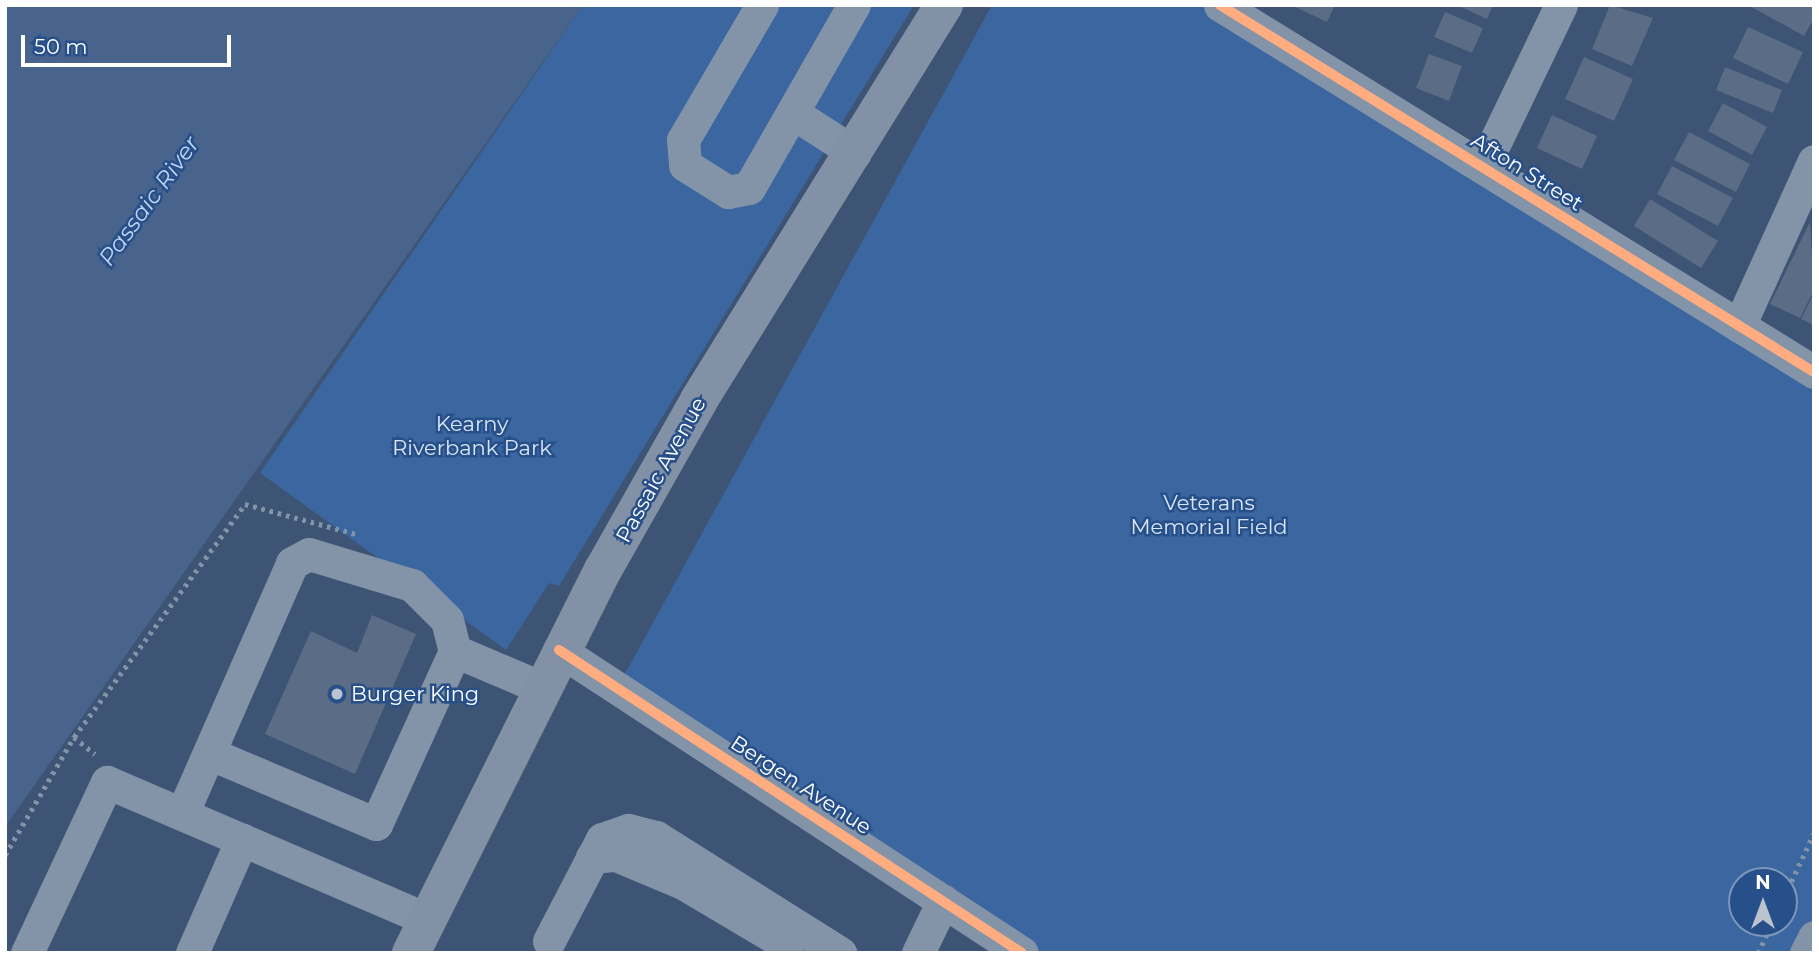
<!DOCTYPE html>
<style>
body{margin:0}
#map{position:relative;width:1819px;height:958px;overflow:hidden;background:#3d5474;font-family:Montserrat,sans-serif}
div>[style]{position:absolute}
.green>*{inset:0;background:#3b66a0}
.water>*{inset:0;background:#48648d}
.building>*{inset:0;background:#5a6c86}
.path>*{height:4.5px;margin-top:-2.25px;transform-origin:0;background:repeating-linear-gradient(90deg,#8494a8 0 3.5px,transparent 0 8.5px)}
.minor>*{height:33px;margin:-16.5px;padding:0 16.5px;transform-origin:16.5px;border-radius:16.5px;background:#8494a8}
.major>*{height:38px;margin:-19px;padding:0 19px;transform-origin:19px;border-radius:19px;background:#8391a7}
.cycleway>*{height:10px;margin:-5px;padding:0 5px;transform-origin:5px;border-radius:5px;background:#ffac80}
.dots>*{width:19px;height:19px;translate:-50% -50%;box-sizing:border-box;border:4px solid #27508a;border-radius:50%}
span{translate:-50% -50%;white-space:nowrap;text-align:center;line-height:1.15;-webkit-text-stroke:5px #27508a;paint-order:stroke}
.street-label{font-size:21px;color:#fff}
.park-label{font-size:21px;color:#d8e6f7}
.poi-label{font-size:21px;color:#fff}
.left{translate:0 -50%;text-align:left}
.water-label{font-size:23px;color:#c0d5f1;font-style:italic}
.frame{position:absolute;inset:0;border:7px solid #fff;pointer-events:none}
.north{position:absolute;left:1728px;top:867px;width:70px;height:70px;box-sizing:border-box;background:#27508a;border:2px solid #7d96b9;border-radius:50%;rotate:0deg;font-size:19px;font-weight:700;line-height:28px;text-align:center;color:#fff}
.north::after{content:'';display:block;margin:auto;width:24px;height:32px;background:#bbc3ce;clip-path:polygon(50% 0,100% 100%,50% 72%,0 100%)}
.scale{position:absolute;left:21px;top:35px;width:210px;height:32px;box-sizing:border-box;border:4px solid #fff;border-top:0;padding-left:9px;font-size:21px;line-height:24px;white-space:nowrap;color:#fff;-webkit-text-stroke:5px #27508a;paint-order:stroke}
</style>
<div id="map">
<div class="green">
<i style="clip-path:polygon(583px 5px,914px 5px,559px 586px,549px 583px,506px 650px,260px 473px)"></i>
<i style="clip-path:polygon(evenodd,992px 5px,1216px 5px,1814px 373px,1814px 940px,1808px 953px,1010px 953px,615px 692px,992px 5px,1742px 881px,1784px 881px,1784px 923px,1742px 923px,1742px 881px)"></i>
</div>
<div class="water">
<i style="clip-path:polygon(5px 5px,583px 5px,5px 827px)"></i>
</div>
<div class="building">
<i style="clip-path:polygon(1291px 5px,1335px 5px,1327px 22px)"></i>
<i style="clip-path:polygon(1457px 5px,1493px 5px,1487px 19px)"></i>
<i style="clip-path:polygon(1610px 5px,1653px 18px,1632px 66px,1592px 49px)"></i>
<i style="clip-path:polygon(1748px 5px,1814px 5px,1814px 18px,1804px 36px)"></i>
<i style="clip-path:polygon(1445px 12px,1483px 28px,1472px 53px,1434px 37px)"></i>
<i style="clip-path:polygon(1748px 27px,1803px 52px,1788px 84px,1733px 58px)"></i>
<i style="clip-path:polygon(1429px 54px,1462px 66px,1449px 101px,1416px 88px)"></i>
<i style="clip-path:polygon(1584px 57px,1633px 79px,1614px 121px,1565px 99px)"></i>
<i style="clip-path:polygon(1725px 67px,1782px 90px,1773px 113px,1716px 90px)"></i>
<i style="clip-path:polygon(1723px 103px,1767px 127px,1752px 155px,1708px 131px)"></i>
<i style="clip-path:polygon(1552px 115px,1597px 136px,1582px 169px,1537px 148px)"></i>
<i style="clip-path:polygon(1689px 132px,1750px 164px,1736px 192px,1674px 160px)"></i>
<i style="clip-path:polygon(1672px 166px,1733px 198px,1718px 226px,1657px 194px)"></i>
<i style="clip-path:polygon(1650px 199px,1718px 241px,1701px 268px,1634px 226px)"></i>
<i style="clip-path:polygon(1810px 222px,1814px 290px,1800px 318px,1770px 304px)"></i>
<i style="clip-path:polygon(1814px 293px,1814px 325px,1801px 319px)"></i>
<i style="clip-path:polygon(372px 615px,416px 634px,355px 774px,265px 734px,311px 631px,357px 653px)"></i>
</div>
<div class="path">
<i style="left:74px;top:737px;width:289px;rotate:-53.7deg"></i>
<i style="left:245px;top:504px;width:119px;rotate:15.1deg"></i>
<i style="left:5px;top:855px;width:137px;rotate:-59.7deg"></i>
<i style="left:74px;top:737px;width:27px;rotate:39deg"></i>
<i style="left:1784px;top:897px;width:71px;rotate:-64.9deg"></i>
<i style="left:1758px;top:953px;width:33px;rotate:-65deg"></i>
</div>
<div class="minor">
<i style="left:762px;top:5px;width:156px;rotate:120.3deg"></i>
<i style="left:683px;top:140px;width:25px;rotate:85deg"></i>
<i style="left:685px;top:165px;width:51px;rotate:32.1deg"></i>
<i style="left:728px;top:192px;width:21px;rotate:-11deg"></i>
<i style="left:749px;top:188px;width:211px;rotate:-60.2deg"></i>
<i style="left:1220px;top:5px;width:698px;rotate:31.71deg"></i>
<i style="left:796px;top:115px;width:70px;rotate:32.8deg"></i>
<i style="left:1483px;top:167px;width:180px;rotate:-64.3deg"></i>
<i style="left:1739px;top:326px;width:181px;rotate:-65.6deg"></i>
<i style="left:559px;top:650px;width:553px;rotate:33.2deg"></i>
<i style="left:455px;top:651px;width:92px;rotate:23deg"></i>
<i style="left:182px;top:814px;width:274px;rotate:-66.3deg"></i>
<i style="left:292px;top:563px;width:19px;rotate:-28deg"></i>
<i style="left:309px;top:554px;width:108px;rotate:16.8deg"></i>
<i style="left:412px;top:585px;width:49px;rotate:45deg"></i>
<i style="left:447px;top:620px;width:32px;rotate:76deg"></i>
<i style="left:455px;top:651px;width:190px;rotate:114.5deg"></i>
<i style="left:376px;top:824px;width:181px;rotate:-157deg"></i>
<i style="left:592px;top:857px;width:24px;rotate:-5deg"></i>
<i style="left:616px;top:855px;width:73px;rotate:22.7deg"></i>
<i style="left:683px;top:883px;width:106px;rotate:30.7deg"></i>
<i style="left:774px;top:937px;width:21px;rotate:51deg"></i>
<i style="left:549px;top:941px;width:115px;rotate:-62.5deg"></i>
<i style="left:602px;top:839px;width:28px;rotate:-19deg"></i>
<i style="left:628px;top:830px;width:29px;rotate:14deg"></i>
<i style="left:656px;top:837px;width:218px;rotate:32.2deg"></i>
<i style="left:27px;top:953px;width:189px;rotate:-64.9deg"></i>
<i style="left:107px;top:782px;width:346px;rotate:23.2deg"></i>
<i style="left:192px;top:953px;width:124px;rotate:-66.3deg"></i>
<i style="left:918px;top:953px;width:58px;rotate:-64.3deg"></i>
<i style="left:1806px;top:953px;width:18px;rotate:-63deg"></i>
</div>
<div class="major">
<i style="left:411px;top:953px;width:428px;rotate:-63.4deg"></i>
<i style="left:603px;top:570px;width:195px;rotate:-60.5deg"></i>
<i style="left:699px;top:400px;width:465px;rotate:-58.2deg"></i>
</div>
<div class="cycleway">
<i style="left:1220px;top:5px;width:698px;rotate:31.71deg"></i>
<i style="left:559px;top:650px;width:553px;rotate:33.2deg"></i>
</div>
<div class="dots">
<i style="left:337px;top:694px;background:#bbc3ce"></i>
</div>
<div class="street-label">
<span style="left:1527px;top:172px;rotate:32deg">Afton Street</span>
<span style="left:661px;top:470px;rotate:-61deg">Passaic Avenue</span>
<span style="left:801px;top:785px;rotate:33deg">Bergen Avenue</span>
</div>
<div class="park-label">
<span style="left:472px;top:436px">Kearny<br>Riverbank Park</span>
<span style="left:1209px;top:515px">Veterans<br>Memorial Field</span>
</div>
<div class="poi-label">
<span class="left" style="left:351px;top:694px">Burger King</span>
</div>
<div class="water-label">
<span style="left:149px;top:201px;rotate:-54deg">Passaic River</span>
</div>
<div class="frame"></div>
<div class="north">N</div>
<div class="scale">50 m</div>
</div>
